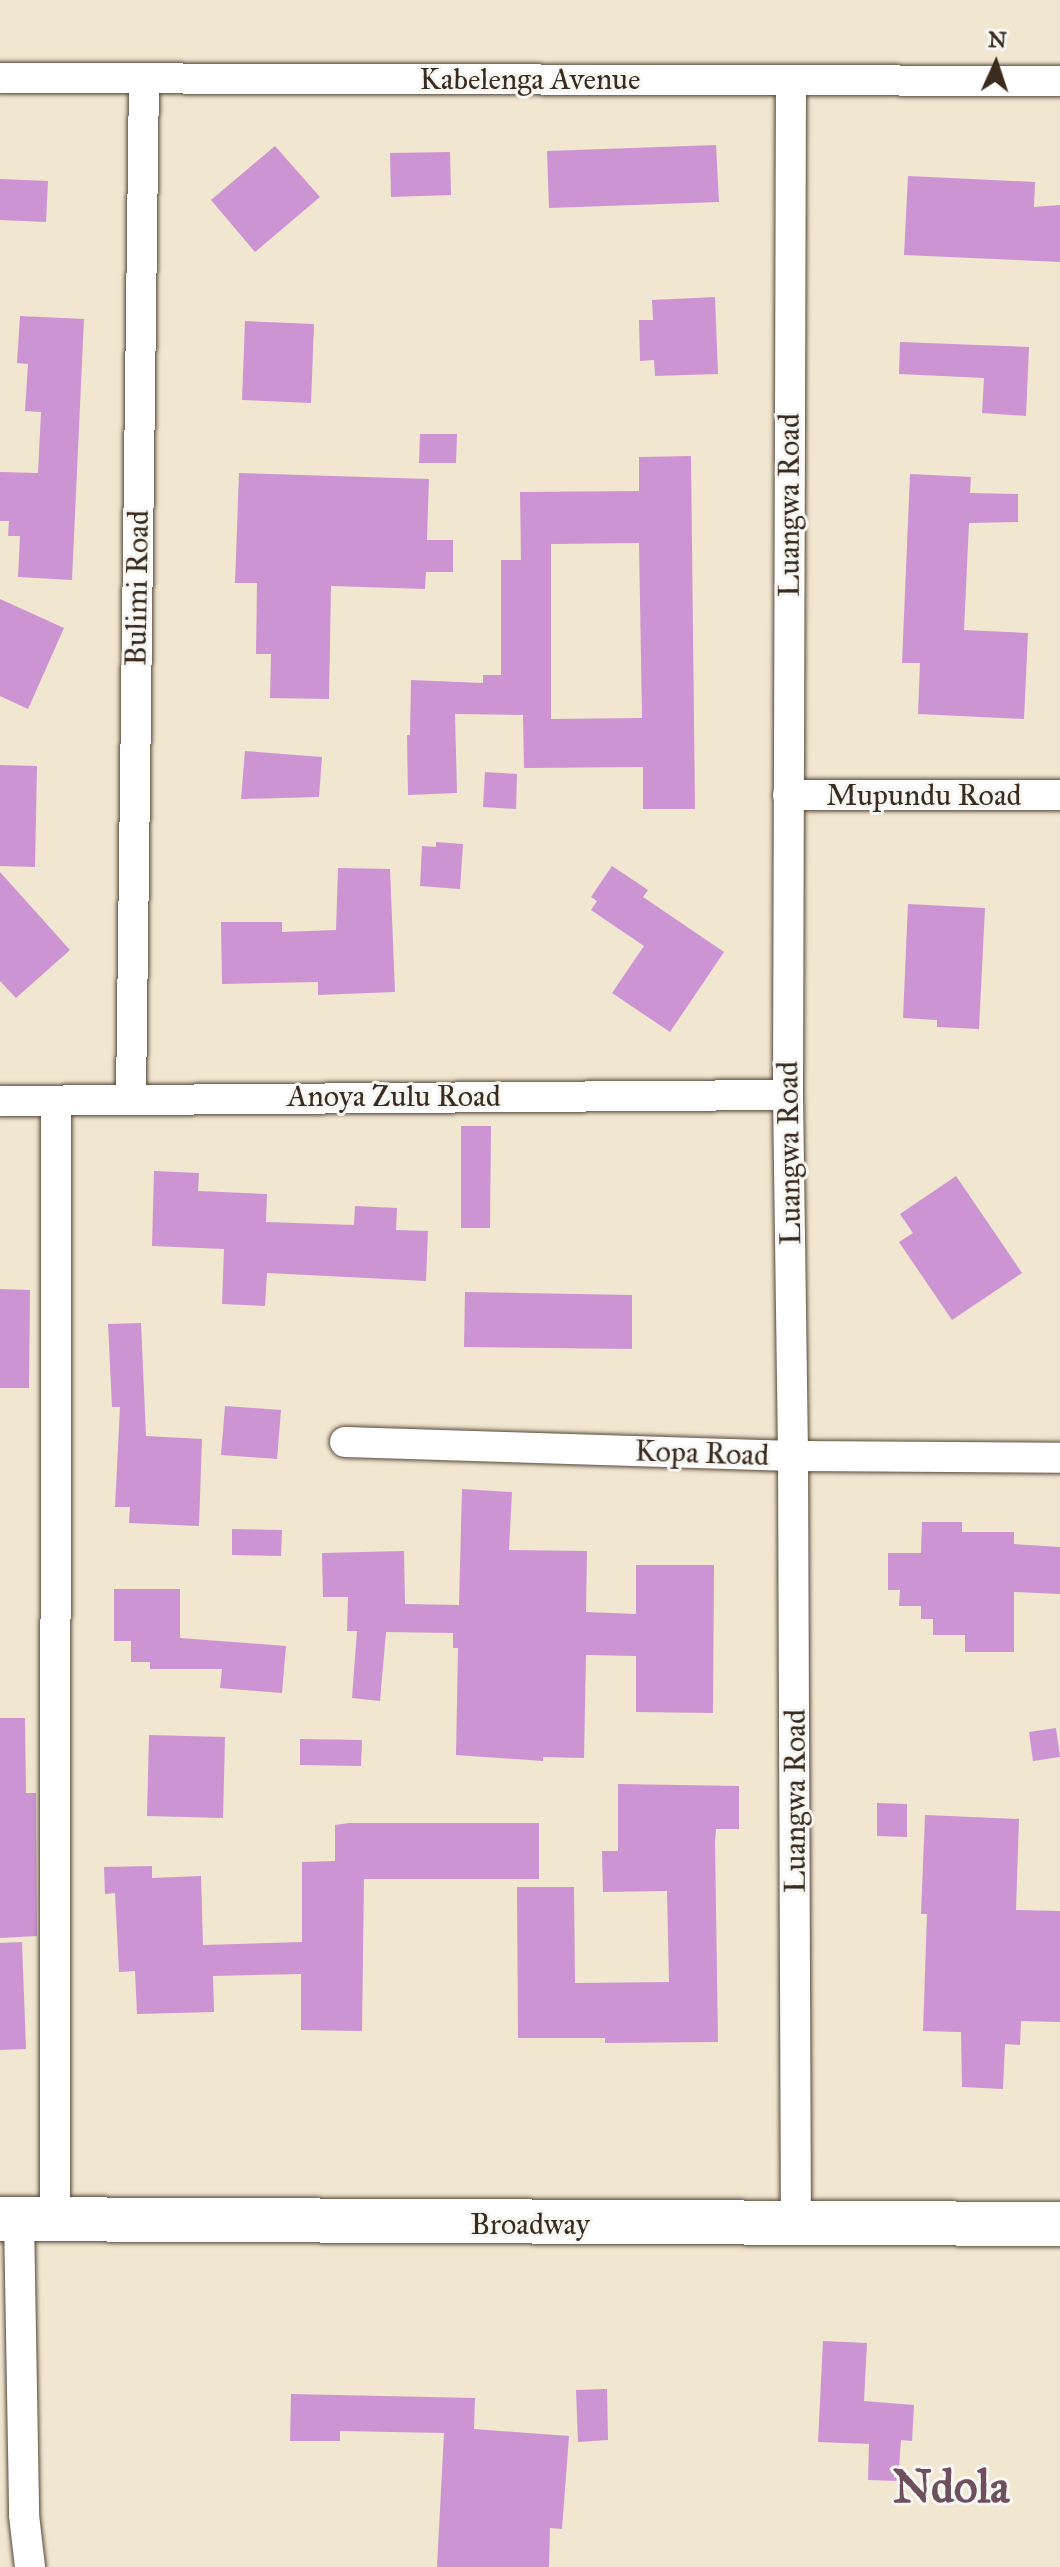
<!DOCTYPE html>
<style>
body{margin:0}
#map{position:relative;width:1060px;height:2567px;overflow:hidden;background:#f1e6d0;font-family:"IM FELL Great Primer",serif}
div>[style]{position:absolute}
.building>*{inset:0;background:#cc94d2}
.roads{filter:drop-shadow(0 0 2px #564639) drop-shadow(0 0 2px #564639)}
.street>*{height:30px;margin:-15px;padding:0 15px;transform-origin:15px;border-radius:15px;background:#fff}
.secondary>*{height:44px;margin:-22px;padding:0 22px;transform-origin:22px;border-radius:22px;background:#fff}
span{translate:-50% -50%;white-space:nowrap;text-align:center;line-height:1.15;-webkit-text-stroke:6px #f6f6f2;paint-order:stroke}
.street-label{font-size:30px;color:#3b2a1e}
.town-label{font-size:46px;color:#6e4f5d;font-weight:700}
.north{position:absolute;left:956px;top:24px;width:80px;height:80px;-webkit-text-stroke:6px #f6f6f2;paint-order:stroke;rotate:3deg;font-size:22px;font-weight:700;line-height:32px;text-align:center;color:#3b2a1e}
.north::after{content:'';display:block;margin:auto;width:28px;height:36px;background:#3b2a1e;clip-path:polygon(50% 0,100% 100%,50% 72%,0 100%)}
</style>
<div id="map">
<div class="building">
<i style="clip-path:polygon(716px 145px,719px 202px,549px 208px,547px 151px)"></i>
<i style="clip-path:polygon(275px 146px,320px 197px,255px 252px,211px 200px)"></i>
<i style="clip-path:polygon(450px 152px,451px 195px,391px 197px,390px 153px)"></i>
<i style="clip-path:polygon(908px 176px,1035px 182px,1034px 207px,1060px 205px,1060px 262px,904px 255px)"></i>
<i style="clip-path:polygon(0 179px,48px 181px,46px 222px,0 220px)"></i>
<i style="clip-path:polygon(715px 297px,718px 374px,655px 376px,654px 360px,640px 361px,639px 320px,653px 320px,652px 300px)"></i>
<i style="clip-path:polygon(20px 316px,84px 319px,72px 580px,18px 577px,20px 536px,8px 536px,9px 521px,0 521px,0 472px,38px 473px,41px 412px,25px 411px,28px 364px,17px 363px)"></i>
<i style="clip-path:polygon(245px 321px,314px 324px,311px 403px,242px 400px)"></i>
<i style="clip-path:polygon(900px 342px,1029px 347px,1026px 416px,982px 413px,984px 378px,899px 374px)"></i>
<i style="clip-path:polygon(420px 434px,457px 434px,456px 463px,419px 463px)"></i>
<i style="clip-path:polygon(evenodd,691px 456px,695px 809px,643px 809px,643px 767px,524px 768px,523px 715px,455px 714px,457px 793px,408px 795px,407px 735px,410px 735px,411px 680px,483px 683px,483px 675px,501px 675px,501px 560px,521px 560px,520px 492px,639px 491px,639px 457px,691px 456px,639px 543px,642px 718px,551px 719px,551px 544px,639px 543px)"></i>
<i style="clip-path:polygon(239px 473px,429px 479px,427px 540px,453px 540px,453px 572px,426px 572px,425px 589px,331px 586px,329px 699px,270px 698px,271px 654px,256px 654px,257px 583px,235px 583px)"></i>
<i style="clip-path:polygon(910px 474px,971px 477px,970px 493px,1018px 494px,1018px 522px,969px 523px,964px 630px,1028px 633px,1024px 719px,918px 714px,920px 663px,902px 663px)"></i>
<i style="clip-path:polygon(0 599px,64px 628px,28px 709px,0 696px)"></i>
<i style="clip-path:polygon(245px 751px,322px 757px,319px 797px,241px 799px)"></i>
<i style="clip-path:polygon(0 765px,37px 766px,35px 867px,0 866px)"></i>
<i style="clip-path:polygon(485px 772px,517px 774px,516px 809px,483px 807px)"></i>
<i style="clip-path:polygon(436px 842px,463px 844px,460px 889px,420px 886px,422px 846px,436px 847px)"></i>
<i style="clip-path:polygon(612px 866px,648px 890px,643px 897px,724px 952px,670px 1032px,612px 993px,644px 946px,591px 910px,597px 901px,591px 897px)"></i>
<i style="clip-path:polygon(338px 868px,390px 869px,395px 992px,318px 995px,318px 982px,222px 984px,221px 922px,282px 922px,282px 932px,336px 930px)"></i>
<i style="clip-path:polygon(0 872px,70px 950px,16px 998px,0 981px)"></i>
<i style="clip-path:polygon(908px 904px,985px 908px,979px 1029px,937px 1027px,937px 1020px,903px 1018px)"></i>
<i style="clip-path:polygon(461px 1126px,491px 1126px,490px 1228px,461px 1228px)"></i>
<i style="clip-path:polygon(154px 1171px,199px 1173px,198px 1191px,267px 1194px,266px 1222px,354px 1225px,355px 1206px,397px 1208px,396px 1230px,428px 1231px,426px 1281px,267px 1273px,265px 1306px,222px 1304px,224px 1249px,152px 1246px)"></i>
<i style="clip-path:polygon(956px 1176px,1022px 1273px,952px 1320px,899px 1242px,913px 1233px,900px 1214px)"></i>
<i style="clip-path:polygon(0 1289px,30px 1290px,29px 1388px,0 1388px)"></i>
<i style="clip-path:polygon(465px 1292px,632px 1295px,632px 1349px,464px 1347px)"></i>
<i style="clip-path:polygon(141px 1323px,146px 1436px,202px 1439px,199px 1526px,129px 1523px,130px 1507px,115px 1507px,120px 1407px,112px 1407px,108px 1324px)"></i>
<i style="clip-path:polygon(225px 1406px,281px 1410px,277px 1459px,221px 1455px)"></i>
<i style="clip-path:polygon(462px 1489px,512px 1492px,509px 1550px,587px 1551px,586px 1612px,636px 1614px,636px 1565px,714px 1565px,713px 1713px,636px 1712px,636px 1656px,586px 1655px,584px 1758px,543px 1757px,543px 1761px,456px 1755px,458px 1648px,453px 1648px,453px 1633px,386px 1632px,380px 1701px,352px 1698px,357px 1631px,347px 1631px,348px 1597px,323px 1597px,322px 1553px,404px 1551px,405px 1604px,459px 1605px)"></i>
<i style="clip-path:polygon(922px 1522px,962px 1522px,962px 1532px,1014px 1532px,1014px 1544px,1060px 1547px,1060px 1594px,1014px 1592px,1014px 1652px,965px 1652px,965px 1635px,933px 1635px,933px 1619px,921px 1619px,921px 1606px,899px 1606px,900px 1590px,888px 1590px,888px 1553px,921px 1553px)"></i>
<i style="clip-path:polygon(232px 1529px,282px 1530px,281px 1556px,232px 1555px)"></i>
<i style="clip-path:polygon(114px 1589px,180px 1589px,180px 1638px,286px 1646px,282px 1693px,220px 1688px,222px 1669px,150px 1669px,150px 1662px,131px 1662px,131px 1641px,114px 1641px)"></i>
<i style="clip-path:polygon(0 1718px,25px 1718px,26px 1793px,36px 1793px,37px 1936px,0 1938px)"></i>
<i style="clip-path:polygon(1056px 1728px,1060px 1757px,1033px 1761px,1029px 1732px)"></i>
<i style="clip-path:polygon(149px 1735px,225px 1737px,223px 1818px,147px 1816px)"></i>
<i style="clip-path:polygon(300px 1739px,362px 1740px,361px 1766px,300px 1765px)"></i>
<i style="clip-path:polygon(618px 1784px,739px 1786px,739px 1829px,716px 1829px,715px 1841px,718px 2042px,605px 2043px,605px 2038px,518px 2038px,517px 1887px,574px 1887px,575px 1983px,669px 1982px,667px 1891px,603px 1892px,602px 1851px,618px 1851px)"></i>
<i style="clip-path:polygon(877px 1803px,907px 1804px,907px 1837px,877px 1836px)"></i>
<i style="clip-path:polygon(925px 1815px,1019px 1819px,1016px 1910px,1060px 1911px,1060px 2022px,1021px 2021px,1020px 2045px,1005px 2044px,1003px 2089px,962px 2087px,961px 2032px,923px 2031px,927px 1914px,921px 1914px)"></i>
<i style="clip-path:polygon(349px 1823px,539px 1823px,539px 1879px,364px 1879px,362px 2031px,301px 2030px,301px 1974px,213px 1976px,214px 2012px,137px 2014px,135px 1971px,119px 1972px,115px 1893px,105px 1894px,104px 1867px,152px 1866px,152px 1878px,201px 1876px,203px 1945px,302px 1942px,302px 1862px,335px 1861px,335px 1825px)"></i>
<i style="clip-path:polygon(22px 1942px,26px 2049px,0 2050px,0 1943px)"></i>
<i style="clip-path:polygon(823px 2341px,867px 2343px,864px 2401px,914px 2405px,912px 2441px,901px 2440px,898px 2481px,868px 2480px,869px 2444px,818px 2442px)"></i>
<i style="clip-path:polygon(607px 2389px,608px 2440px,578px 2442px,576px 2390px)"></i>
<i style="clip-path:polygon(291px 2394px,475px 2398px,474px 2429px,569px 2436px,562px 2529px,550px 2528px,549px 2567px,437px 2567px,444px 2433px,340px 2431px,340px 2441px,290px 2441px)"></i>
</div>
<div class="roads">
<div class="street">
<i style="left:0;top:78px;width:1060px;rotate:0.16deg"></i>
<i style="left:791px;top:80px;width:1015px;rotate:90.17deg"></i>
<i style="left:788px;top:1095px;width:361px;rotate:89.2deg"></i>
<i style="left:793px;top:1456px;width:769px;rotate:89.78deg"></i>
<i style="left:788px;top:795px;width:272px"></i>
<i style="left:131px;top:1098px;width:1020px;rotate:-89.27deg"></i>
<i style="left:0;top:1101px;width:788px;rotate:-0.44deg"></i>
<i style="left:345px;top:1442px;width:448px;rotate:1.8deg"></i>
<i style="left:793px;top:1456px;width:267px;rotate:0.4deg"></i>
<i style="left:55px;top:2218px;width:1116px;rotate:-89.95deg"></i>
<i style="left:19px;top:2219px;width:296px;rotate:89deg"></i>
<i style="left:24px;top:2515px;width:52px;rotate:83.4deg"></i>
</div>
<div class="secondary">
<i style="left:0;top:2219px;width:1060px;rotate:0.27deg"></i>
</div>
</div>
<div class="street-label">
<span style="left:530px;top:79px">Kabelenga Avenue</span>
<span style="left:789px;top:505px;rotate:-90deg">Luangwa Road</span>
<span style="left:137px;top:588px;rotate:-89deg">Bulimi Road</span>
<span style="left:924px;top:795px">Mupundu Road</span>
<span style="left:394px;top:1096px">Anoya Zulu Road</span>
<span style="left:789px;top:1153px;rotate:-91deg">Luangwa Road</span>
<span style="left:702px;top:1453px;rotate:2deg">Kopa Road</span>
<span style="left:795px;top:1801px;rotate:-90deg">Luangwa Road</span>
<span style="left:530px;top:2224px">Broadway</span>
</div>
<div class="town-label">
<span style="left:951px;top:2487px">Ndola</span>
</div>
<div class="north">N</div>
</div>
